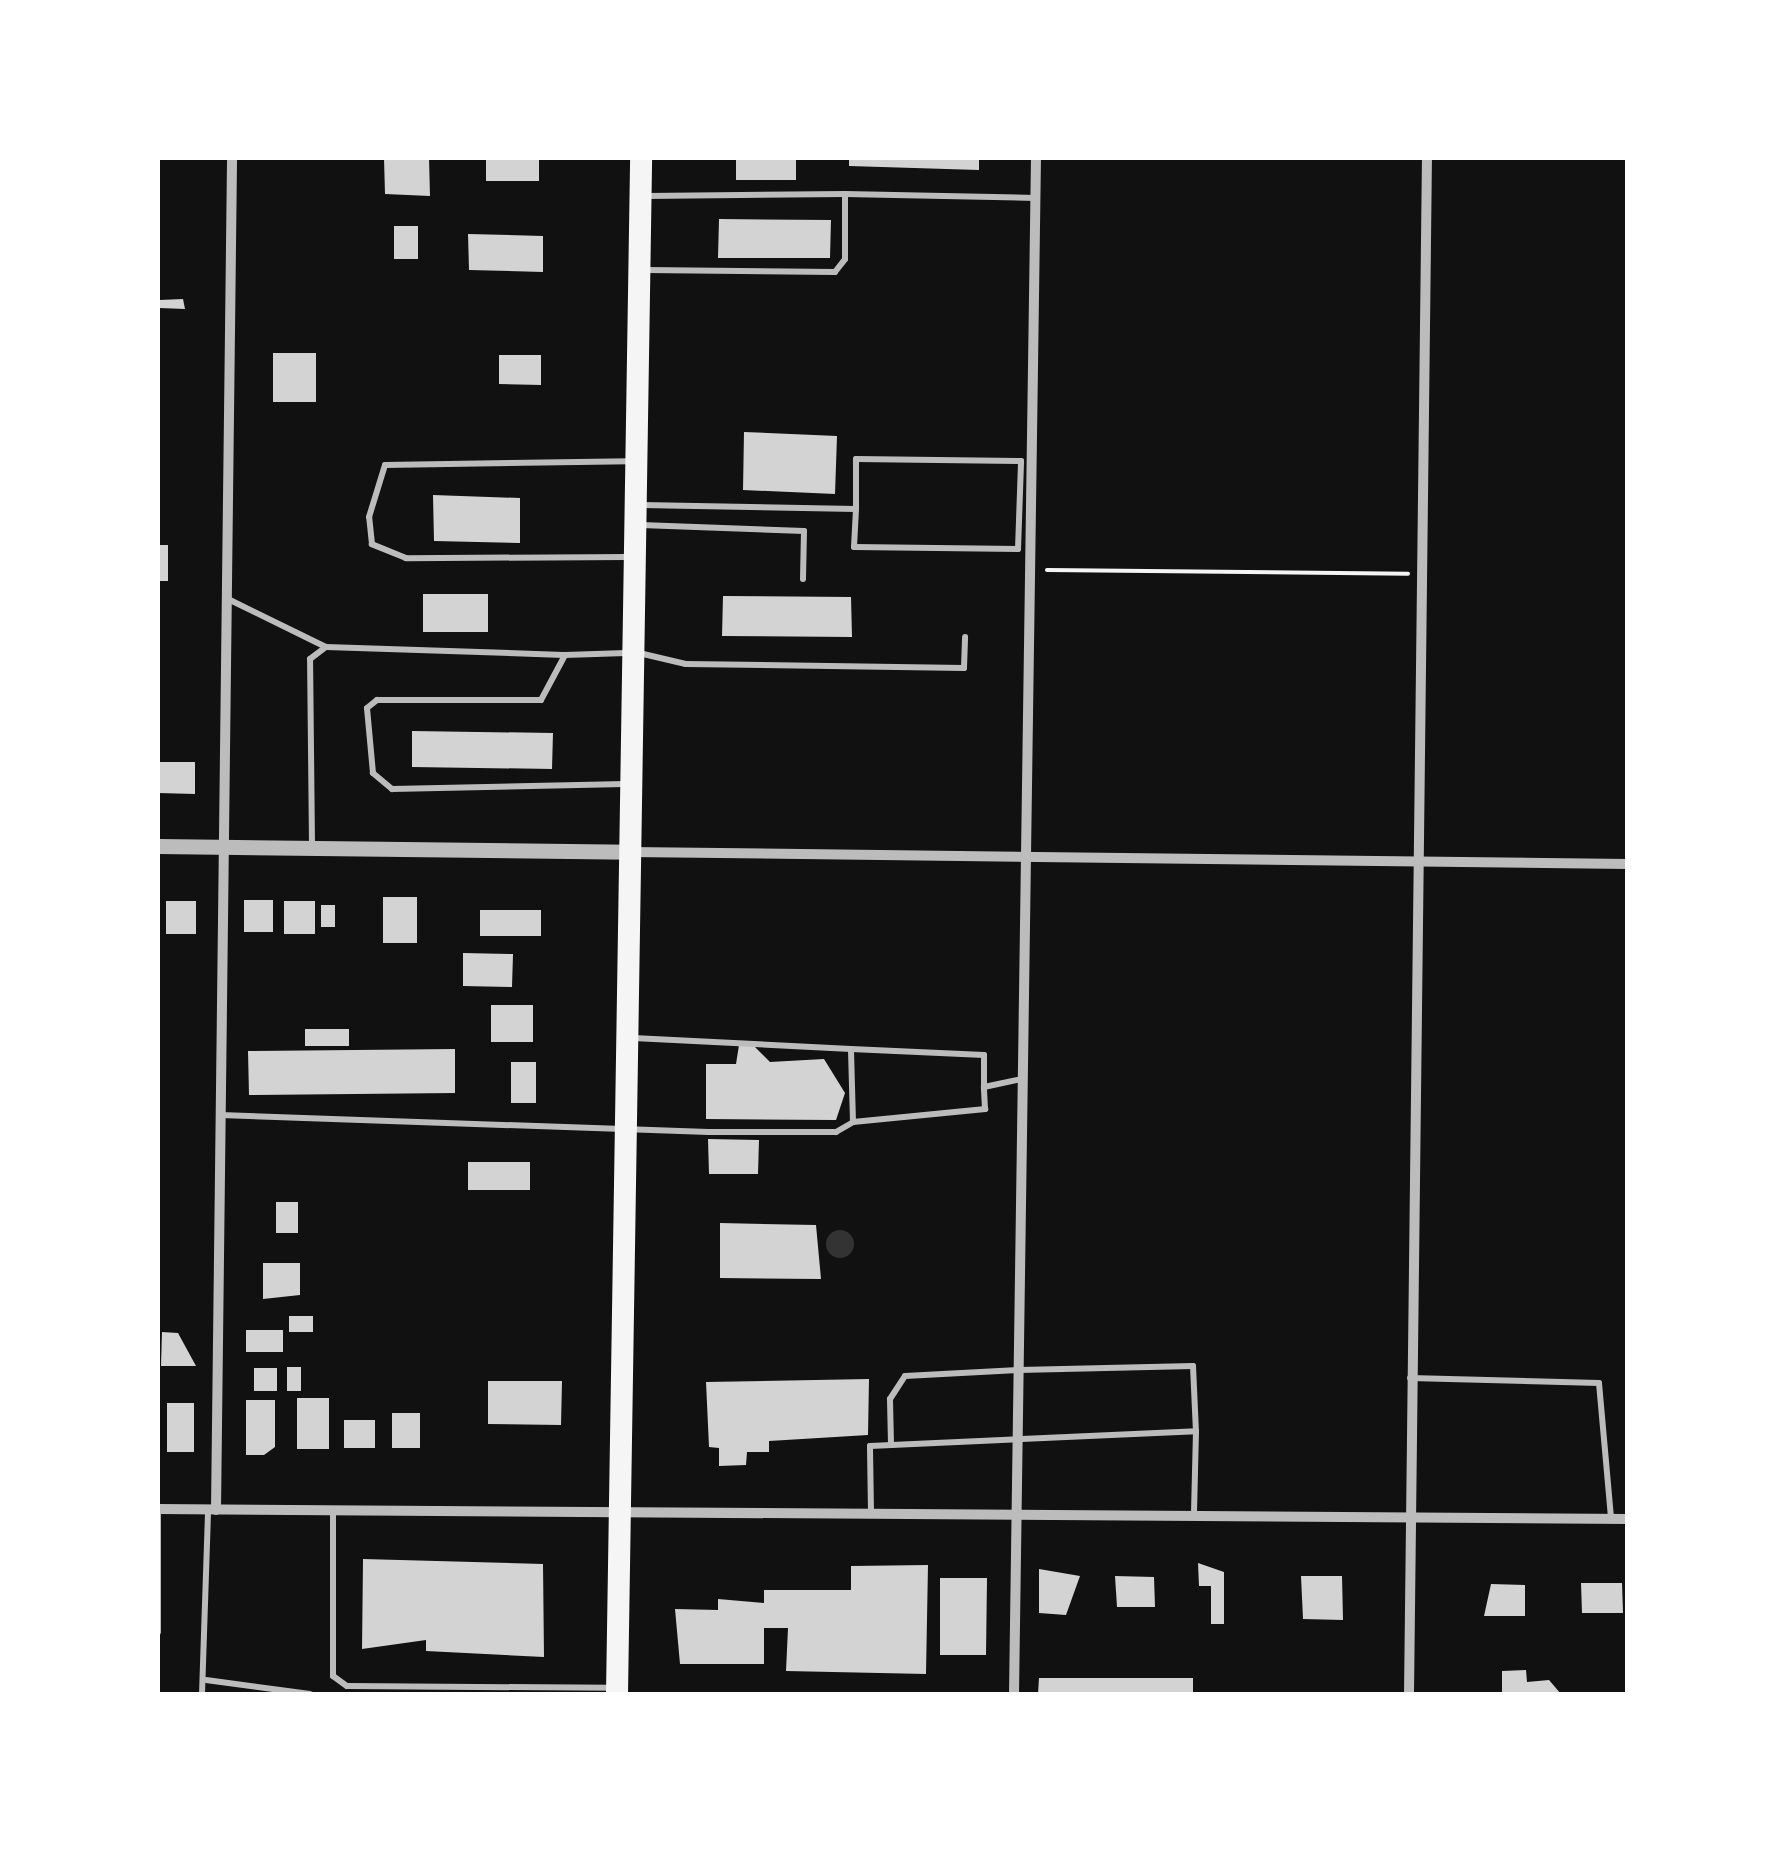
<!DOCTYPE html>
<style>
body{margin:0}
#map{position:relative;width:1785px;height:1852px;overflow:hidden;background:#111;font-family:Barlow,sans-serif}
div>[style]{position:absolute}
.water>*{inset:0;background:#333}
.round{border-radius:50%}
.building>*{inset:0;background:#d3d3d3}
.path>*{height:4px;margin:-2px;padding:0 2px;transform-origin:2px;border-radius:2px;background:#f5f5f5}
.service>*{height:6px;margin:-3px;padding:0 3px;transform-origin:3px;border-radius:3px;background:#bcbcbc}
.minor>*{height:10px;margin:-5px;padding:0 5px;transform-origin:5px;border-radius:5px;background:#bcbcbc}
.tertiary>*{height:15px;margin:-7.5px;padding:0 7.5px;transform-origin:7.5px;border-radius:7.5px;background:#bcbcbc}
.trunk>*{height:22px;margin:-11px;padding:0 11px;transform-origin:11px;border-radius:11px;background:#f5f5f5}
span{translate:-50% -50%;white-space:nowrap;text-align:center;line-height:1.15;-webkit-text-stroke:10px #fff;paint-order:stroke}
.frame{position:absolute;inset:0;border:160px solid #fff;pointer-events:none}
</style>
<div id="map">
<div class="water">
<i class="round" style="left:826px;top:1230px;width:28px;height:28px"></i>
</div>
<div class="building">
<i style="clip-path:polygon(384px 158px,429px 158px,430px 196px,385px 194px)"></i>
<i style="clip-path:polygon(486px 158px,539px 158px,539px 181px,486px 181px)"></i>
<i style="clip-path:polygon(736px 158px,796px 158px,796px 180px,736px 180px)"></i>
<i style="clip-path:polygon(849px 158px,979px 158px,979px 170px,849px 166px)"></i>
<i style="clip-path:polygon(719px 219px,831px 220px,830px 258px,718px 258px)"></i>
<i style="clip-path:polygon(394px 226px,418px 226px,418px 259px,394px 259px)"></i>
<i style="clip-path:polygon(468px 234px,543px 236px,543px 272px,469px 270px)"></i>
<i style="clip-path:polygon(183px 299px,185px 309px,160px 308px,160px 300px)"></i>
<i style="clip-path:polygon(273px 353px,316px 353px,316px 402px,273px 402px)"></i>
<i style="clip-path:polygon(499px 355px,541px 355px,541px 385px,499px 384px)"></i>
<i style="clip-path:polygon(744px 432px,837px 436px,835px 494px,743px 490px)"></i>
<i style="clip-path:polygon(433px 495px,520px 498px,520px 543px,434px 541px)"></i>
<i style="clip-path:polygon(158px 545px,168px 545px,168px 581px,158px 581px)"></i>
<i style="clip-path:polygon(423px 594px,488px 594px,488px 632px,423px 632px)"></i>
<i style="clip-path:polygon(723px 596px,851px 597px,852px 637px,722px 636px)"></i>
<i style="clip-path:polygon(412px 731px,553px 733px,552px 769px,412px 767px)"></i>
<i style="clip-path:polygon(158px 762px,195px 762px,195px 794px,158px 793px)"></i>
<i style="clip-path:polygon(383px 897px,417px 897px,417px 943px,383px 943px)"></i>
<i style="clip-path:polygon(244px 900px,273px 900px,273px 932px,244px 932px)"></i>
<i style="clip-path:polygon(166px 901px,196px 901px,196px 934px,166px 934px)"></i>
<i style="clip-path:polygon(284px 901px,315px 901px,315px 934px,284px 934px)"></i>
<i style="clip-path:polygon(321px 905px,335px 905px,335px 927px,321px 927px)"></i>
<i style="clip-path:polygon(480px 910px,541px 910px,541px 936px,480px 936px)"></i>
<i style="clip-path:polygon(463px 953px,513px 954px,512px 987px,463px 986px)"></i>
<i style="clip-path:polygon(491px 1005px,533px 1005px,533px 1042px,491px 1042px)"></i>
<i style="clip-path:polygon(305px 1029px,349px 1029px,349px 1046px,305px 1046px)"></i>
<i style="clip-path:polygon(752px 1044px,770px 1062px,824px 1059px,845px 1093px,836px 1120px,706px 1119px,706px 1064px,736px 1064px,739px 1045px)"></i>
<i style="clip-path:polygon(455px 1049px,455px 1093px,249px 1095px,248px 1051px)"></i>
<i style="clip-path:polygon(511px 1062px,536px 1062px,536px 1103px,511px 1103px)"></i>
<i style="clip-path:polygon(708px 1139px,759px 1140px,758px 1174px,709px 1174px)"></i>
<i style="clip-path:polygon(468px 1162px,530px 1162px,530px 1190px,468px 1190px)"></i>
<i style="clip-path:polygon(276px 1202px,298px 1202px,298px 1233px,276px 1233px)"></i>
<i style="clip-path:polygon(720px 1223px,816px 1225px,821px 1279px,720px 1278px)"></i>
<i style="clip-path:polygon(263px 1263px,300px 1263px,300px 1295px,263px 1299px)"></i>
<i style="clip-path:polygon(289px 1316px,313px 1316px,313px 1332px,289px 1332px)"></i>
<i style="clip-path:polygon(246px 1330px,283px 1330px,283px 1352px,246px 1352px)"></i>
<i style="clip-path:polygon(162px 1332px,178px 1333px,196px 1366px,161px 1366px)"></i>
<i style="clip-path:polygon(287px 1367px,301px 1367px,301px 1391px,287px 1391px)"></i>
<i style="clip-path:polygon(254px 1368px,277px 1368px,277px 1391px,254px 1391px)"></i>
<i style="clip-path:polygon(869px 1379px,868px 1435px,769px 1441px,769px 1452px,747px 1452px,746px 1465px,719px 1466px,719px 1448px,709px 1447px,706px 1382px)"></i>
<i style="clip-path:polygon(488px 1381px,562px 1381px,561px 1425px,488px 1424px)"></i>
<i style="clip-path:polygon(297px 1398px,329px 1398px,329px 1449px,297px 1449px)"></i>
<i style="clip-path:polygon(246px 1400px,275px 1400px,275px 1447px,264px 1455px,246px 1455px)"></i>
<i style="clip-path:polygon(167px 1403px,194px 1403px,194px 1452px,167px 1452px)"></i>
<i style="clip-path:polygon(392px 1413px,420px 1413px,420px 1448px,392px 1448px)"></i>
<i style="clip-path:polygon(344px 1420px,375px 1420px,375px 1448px,344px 1448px)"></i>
<i style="clip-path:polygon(363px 1559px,543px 1564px,544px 1657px,426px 1651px,426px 1640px,362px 1649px)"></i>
<i style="clip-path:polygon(1198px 1563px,1224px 1572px,1224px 1624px,1211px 1624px,1211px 1586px,1199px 1586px)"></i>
<i style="clip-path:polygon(928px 1565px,926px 1674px,786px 1671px,788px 1628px,764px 1628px,764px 1664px,680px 1664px,675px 1609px,718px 1610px,718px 1599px,764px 1603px,764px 1590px,851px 1590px,851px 1566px)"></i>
<i style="clip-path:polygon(1039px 1569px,1080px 1576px,1066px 1615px,1039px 1613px)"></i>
<i style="clip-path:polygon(1115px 1576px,1154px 1577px,1155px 1607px,1117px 1607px)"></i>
<i style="clip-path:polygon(1301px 1576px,1342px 1576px,1343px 1620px,1303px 1619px)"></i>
<i style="clip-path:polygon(940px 1578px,987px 1578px,986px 1655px,940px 1655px)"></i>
<i style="clip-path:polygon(1581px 1583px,1622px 1583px,1623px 1613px,1582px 1613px)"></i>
<i style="clip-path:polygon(1491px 1584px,1525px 1585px,1525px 1616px,1484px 1616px)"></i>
<i style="clip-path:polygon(1526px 1670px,1527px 1682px,1549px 1680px,1561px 1694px,1502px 1694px,1502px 1671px)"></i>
<i style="clip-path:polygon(1039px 1678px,1193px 1678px,1193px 1694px,1038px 1694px)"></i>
</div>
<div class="path">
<i style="left:1047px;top:570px;width:361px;rotate:0.6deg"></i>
</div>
<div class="service">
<i style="left:646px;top:196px;width:199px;rotate:-0.6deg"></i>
<i style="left:645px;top:270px;width:190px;rotate:0.6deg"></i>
<i style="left:835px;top:272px;width:16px;rotate:-52deg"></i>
<i style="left:845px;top:259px;width:65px;rotate:-90deg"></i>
<i style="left:845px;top:194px;width:190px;rotate:1.2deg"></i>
<i style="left:642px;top:505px;width:214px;rotate:1.1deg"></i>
<i style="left:856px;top:509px;width:38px;rotate:93deg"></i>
<i style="left:854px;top:547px;width:164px;rotate:0.7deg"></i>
<i style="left:1018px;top:549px;width:88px;rotate:-88deg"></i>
<i style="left:1021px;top:461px;width:165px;rotate:-179.3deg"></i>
<i style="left:856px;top:459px;width:50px;rotate:90deg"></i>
<i style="left:641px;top:525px;width:163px;rotate:2.1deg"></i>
<i style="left:804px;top:531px;width:48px;rotate:91.2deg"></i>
<i style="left:628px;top:557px;width:222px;rotate:179.7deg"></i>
<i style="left:406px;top:558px;width:37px;rotate:-158deg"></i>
<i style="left:372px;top:544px;width:27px;rotate:-96deg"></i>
<i style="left:369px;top:517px;width:54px;rotate:-72.9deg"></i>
<i style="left:385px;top:465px;width:245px;rotate:-0.9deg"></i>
<i style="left:228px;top:599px;width:109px;rotate:26.1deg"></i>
<i style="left:639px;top:653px;width:48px;rotate:13.2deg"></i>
<i style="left:686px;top:664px;width:278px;rotate:0.8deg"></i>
<i style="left:964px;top:668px;width:31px;rotate:-88deg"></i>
<i style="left:625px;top:784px;width:233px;rotate:178.8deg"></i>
<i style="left:392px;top:789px;width:25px;rotate:-140deg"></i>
<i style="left:373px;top:773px;width:65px;rotate:-95.3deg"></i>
<i style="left:367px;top:708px;width:13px;rotate:-39deg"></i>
<i style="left:377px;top:700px;width:164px"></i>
<i style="left:541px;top:700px;width:51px;rotate:-61.9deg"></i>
<i style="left:565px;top:655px;width:61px;rotate:-1.9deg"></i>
<i style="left:312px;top:845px;width:186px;rotate:-90.6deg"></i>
<i style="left:310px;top:659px;width:20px;rotate:-37deg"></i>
<i style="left:326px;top:647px;width:238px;rotate:1.9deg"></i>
<i style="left:851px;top:1049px;width:133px;rotate:2.6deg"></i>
<i style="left:984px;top:1055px;width:32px;rotate:90deg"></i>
<i style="left:984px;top:1087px;width:40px;rotate:-12deg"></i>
<i style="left:220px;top:1115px;width:489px;rotate:2deg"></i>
<i style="left:709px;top:1132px;width:127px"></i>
<i style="left:836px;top:1132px;width:20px;rotate:-30deg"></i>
<i style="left:853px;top:1122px;width:73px;rotate:-91.6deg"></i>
<i style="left:851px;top:1049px;width:218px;rotate:-177.1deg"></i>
<i style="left:853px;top:1122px;width:133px;rotate:-5.6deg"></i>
<i style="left:985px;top:1109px;width:22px;rotate:-93deg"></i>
<i style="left:1410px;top:1378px;width:189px;rotate:1.5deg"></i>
<i style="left:1599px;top:1383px;width:136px;rotate:84.9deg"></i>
<i style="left:891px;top:1444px;width:45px;rotate:-91.3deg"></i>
<i style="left:890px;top:1399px;width:27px;rotate:-57deg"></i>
<i style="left:905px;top:1376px;width:114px;rotate:-3deg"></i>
<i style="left:1019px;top:1370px;width:174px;rotate:-1.3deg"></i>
<i style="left:1193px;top:1366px;width:65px;rotate:87.4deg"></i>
<i style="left:333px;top:1511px;width:165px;rotate:90deg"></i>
<i style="left:333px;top:1676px;width:17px;rotate:36deg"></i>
<i style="left:347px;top:1686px;width:266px;rotate:0.4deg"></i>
<i style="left:871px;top:1512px;width:66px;rotate:-90.9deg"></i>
<i style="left:870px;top:1446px;width:326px;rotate:-2.6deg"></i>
<i style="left:1196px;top:1431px;width:82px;rotate:91.4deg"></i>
<i style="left:158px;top:1632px;width:123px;rotate:-90deg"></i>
<i style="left:206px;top:1680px;width:105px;rotate:7.7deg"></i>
<i style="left:202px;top:1694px;width:184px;rotate:-88.1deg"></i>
</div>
<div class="minor">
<i style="left:630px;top:852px;width:998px;rotate:0.69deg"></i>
<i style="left:158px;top:1509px;width:1470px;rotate:0.39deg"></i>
<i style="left:216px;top:1510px;width:1352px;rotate:-89.32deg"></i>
<i style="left:1014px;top:1694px;width:1536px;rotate:-89.18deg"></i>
<i style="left:1409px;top:1694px;width:1536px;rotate:-89.33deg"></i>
</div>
<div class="tertiary">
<i style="left:158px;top:846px;width:472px;rotate:0.7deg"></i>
</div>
<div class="trunk">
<i style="left:617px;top:1694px;width:1536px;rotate:-89.1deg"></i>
</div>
<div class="frame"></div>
</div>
